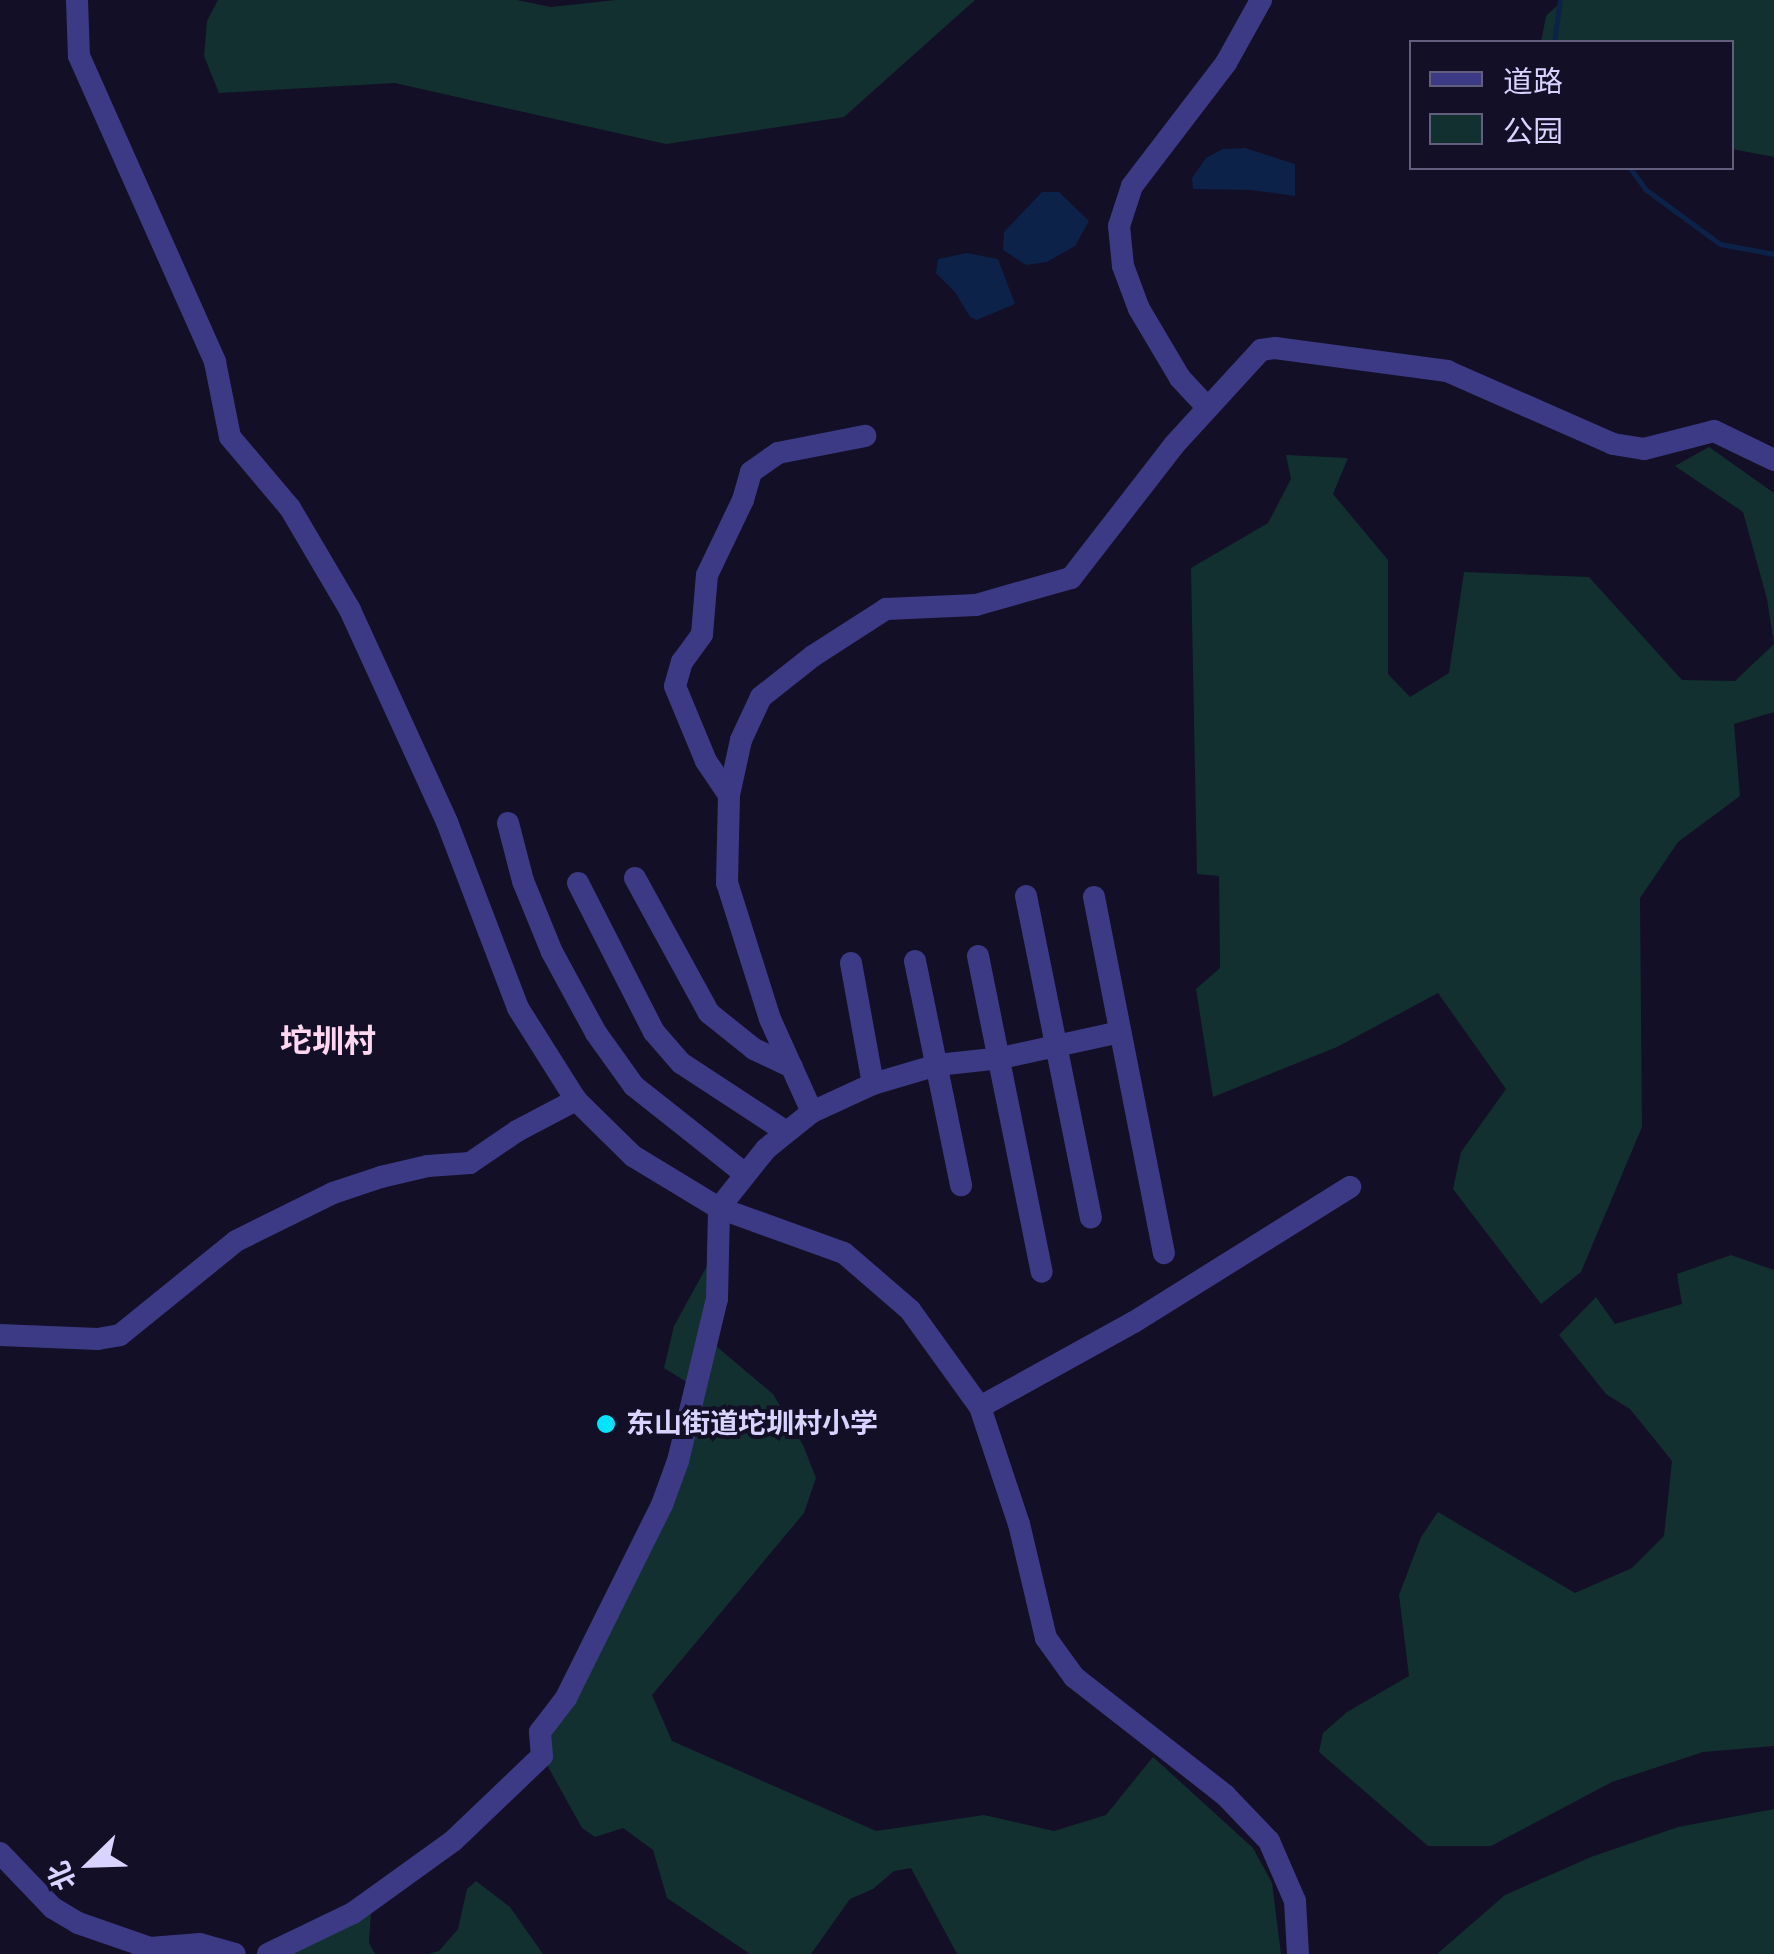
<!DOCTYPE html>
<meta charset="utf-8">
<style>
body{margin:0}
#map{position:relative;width:1774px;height:1954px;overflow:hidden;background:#130f26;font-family:"Roboto Condensed","Noto Sans SC",sans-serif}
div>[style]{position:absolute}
.green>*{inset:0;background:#12302f}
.water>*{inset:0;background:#0c2248}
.stream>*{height:5px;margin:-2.5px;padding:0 2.5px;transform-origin:2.5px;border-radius:2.5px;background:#0c2248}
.minor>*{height:22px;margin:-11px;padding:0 11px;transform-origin:11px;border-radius:11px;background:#3d3a85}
.dots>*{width:28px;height:28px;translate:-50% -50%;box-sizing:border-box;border:5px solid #130f26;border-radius:50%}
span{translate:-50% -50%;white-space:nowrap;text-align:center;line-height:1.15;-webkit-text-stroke:8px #130f26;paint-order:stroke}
.poi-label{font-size:28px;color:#d9d4ff;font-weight:700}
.left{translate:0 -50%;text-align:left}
.quarter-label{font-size:32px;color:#ffd6f0;font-weight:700}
.legend{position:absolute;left:1409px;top:40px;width:325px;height:130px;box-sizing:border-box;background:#130f26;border:2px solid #625e7d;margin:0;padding:12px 18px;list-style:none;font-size:30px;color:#d9d4ff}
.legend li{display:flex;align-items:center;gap:20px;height:50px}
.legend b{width:50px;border:2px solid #625e7d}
.north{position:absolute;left:40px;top:1814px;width:100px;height:100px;-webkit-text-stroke:8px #130f26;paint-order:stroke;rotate:247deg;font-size:28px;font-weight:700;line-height:40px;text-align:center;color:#d9d4ff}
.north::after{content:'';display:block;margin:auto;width:35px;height:45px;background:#d9d4ff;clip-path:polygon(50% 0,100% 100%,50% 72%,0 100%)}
</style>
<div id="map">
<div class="green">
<i style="clip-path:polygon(218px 0,517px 0,551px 7px,616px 0,975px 0,844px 117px,666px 144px,395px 83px,219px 93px,204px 56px,207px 21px)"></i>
<i style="clip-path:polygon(1563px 0,1774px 0,1774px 157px,1732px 149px,1732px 42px,1541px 42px,1546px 16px)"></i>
<i style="clip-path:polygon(1709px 447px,1774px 493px,1774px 712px,1734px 724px,1740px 796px,1678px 842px,1640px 898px,1642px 1127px,1581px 1272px,1541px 1304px,1453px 1189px,1461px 1152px,1506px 1089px,1438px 993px,1337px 1047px,1213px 1097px,1196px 989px,1220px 968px,1219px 876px,1197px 874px,1191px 568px,1268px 523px,1291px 479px,1286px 455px,1348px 458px,1333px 494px,1388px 560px,1388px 674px,1410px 697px,1449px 673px,1464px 572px,1589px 577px,1682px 680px,1735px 681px,1774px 644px,1767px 599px,1743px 512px,1675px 466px)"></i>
<i style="clip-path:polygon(713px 1255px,716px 1346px,773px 1394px,803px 1445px,816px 1478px,804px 1513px,652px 1695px,672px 1741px,876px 1831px,984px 1815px,1054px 1831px,1106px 1815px,1153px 1757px,1253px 1848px,1272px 1883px,1281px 1954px,957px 1954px,911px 1868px,894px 1871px,873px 1889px,850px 1899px,811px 1954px,750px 1954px,667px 1898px,653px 1850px,623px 1828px,595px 1837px,582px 1828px,542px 1756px,627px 1570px,693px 1386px,664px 1368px,674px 1326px)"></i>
<i style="clip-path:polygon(1731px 1255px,1774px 1270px,1774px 1746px,1703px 1752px,1612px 1782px,1491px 1846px,1428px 1846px,1319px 1752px,1323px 1733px,1347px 1712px,1409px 1676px,1399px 1595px,1421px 1537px,1438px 1512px,1575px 1593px,1632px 1568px,1664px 1536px,1672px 1461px,1630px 1409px,1606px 1394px,1559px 1335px,1596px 1297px,1615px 1324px,1682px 1304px,1677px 1274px)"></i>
<i style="clip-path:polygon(1774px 1809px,1774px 1954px,1437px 1954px,1505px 1895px,1591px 1857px,1678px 1827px)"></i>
<i style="clip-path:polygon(476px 1881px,510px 1907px,543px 1954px,428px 1954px,439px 1951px,458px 1929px,467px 1889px)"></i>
<i style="clip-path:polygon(371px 1912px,369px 1943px,375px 1954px,268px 1954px)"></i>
</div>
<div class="water">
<i style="clip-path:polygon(1245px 148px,1295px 164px,1295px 196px,1251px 190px,1193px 189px,1192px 178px,1206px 158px,1223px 149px)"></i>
<i style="clip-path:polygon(1042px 192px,1059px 192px,1089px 221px,1075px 246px,1047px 262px,1026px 265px,1003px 250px,1004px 232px)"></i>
<i style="clip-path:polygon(967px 253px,998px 259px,1015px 304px,977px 320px,970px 317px,955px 292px,936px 273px,938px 259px)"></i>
</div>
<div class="stream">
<i style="left:1554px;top:42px;width:42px;rotate:-81.9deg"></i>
<i style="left:1630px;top:168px;width:26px;rotate:54deg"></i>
<i style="left:1645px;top:189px;width:93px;rotate:36.3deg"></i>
<i style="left:1720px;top:244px;width:55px;rotate:10.5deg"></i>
</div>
<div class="minor">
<i style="left:77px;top:0;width:56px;rotate:88deg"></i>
<i style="left:79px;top:56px;width:335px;rotate:66deg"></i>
<i style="left:215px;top:362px;width:76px;rotate:78.7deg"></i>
<i style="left:230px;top:437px;width:93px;rotate:49.8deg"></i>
<i style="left:290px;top:508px;width:118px;rotate:59.5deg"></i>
<i style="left:350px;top:610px;width:233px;rotate:65.4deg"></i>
<i style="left:447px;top:822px;width:199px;rotate:69.1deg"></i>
<i style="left:518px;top:1008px;width:109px;rotate:57.8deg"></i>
<i style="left:576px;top:1100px;width:80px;rotate:44.5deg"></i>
<i style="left:633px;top:1156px;width:100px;rotate:31.2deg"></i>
<i style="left:719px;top:1208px;width:133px;rotate:19.8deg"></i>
<i style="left:844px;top:1253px;width:87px;rotate:40.8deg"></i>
<i style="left:910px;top:1310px;width:120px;rotate:54.2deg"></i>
<i style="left:980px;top:1407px;width:123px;rotate:71.6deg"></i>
<i style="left:1019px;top:1524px;width:117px;rotate:76.7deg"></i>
<i style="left:1046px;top:1638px;width:48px;rotate:54.3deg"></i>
<i style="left:1074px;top:1677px;width:192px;rotate:38deg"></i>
<i style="left:1225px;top:1795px;width:64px;rotate:46.3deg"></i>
<i style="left:1269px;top:1841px;width:65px;rotate:66.6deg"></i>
<i style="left:1295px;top:1901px;width:53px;rotate:86.8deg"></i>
<i style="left:1207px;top:407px;width:40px;rotate:-133deg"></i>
<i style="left:1180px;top:378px;width:80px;rotate:-120.7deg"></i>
<i style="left:1139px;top:309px;width:46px;rotate:-110.4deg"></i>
<i style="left:1123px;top:266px;width:40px;rotate:-95.7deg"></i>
<i style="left:1119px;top:226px;width:42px;rotate:-72deg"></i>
<i style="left:1132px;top:186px;width:155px;rotate:-52.6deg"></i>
<i style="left:1226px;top:63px;width:72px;rotate:-60.9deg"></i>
<i style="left:729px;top:795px;width:41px;rotate:-124.1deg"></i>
<i style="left:706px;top:761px;width:81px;rotate:-112.5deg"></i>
<i style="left:675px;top:686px;width:25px;rotate:-74deg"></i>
<i style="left:682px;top:662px;width:34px;rotate:-54deg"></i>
<i style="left:702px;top:634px;width:59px;rotate:-85.2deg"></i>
<i style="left:707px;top:575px;width:83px;rotate:-64.4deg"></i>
<i style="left:743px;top:500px;width:29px;rotate:-74deg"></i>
<i style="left:751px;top:472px;width:33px;rotate:-35deg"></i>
<i style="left:778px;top:453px;width:89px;rotate:-11.1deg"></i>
<i style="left:508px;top:823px;width:60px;rotate:75.5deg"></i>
<i style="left:523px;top:881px;width:77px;rotate:67.8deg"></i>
<i style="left:552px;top:952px;width:92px;rotate:61.5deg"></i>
<i style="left:596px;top:1033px;width:65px;rotate:54.4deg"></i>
<i style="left:634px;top:1086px;width:142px;rotate:38.4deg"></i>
<i style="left:635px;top:878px;width:154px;rotate:61.3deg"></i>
<i style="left:709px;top:1013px;width:58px;rotate:38.7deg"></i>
<i style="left:754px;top:1049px;width:42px;rotate:25.3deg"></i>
<i style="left:578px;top:883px;width:167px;rotate:63deg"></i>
<i style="left:654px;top:1032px;width:41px;rotate:48.9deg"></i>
<i style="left:681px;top:1063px;width:124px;rotate:33.2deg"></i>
<i style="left:1026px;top:896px;width:328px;rotate:78.6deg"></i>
<i style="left:1094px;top:897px;width:363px;rotate:78.9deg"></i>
<i style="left:978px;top:956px;width:322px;rotate:78.6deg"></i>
<i style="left:915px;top:961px;width:229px;rotate:78.4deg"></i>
<i style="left:851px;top:963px;width:123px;rotate:79.7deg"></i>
<i style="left:812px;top:1112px;width:102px;rotate:-114.3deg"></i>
<i style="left:770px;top:1019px;width:143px;rotate:-107.5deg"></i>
<i style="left:727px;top:883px;width:88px;rotate:-88.7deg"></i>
<i style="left:729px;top:795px;width:56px;rotate:-77.7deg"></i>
<i style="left:741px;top:740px;width:47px;rotate:-65.1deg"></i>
<i style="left:761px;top:697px;width:66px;rotate:-38.3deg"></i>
<i style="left:813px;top:656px;width:87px;rotate:-32.8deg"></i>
<i style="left:886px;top:609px;width:90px;rotate:-2.5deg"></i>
<i style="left:976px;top:605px;width:99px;rotate:-15.9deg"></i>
<i style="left:1071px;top:578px;width:168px;rotate:-52.2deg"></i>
<i style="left:1174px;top:445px;width:129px;rotate:-47.5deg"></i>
<i style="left:1261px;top:350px;width:14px;rotate:-8deg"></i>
<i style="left:1275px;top:348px;width:174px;rotate:7.6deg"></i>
<i style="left:1447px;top:371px;width:181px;rotate:23.7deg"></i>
<i style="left:1613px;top:444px;width:31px;rotate:9deg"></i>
<i style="left:1644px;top:449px;width:72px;rotate:-14.4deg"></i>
<i style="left:1714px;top:431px;width:67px;rotate:25.8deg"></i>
<i style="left:0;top:1335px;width:98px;rotate:2.3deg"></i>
<i style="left:98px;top:1339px;width:22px;rotate:-10deg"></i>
<i style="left:120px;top:1335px;width:149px;rotate:-39deg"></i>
<i style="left:236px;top:1241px;width:108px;rotate:-26.3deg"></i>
<i style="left:333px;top:1193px;width:51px;rotate:-18.4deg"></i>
<i style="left:381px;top:1177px;width:48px;rotate:-13.2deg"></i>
<i style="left:428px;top:1166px;width:42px;rotate:-4.1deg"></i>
<i style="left:470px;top:1163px;width:57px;rotate:-34.2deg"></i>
<i style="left:517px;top:1131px;width:67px;rotate:-27.7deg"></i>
<i style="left:980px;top:1407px;width:176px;rotate:-28.9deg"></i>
<i style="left:1134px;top:1322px;width:255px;rotate:-32deg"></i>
<i style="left:0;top:1853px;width:76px;rotate:46.1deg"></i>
<i style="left:53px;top:1908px;width:29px;rotate:31deg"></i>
<i style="left:78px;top:1923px;width:76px;rotate:19.1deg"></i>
<i style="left:150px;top:1948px;width:50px;rotate:-4.6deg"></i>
<i style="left:200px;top:1944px;width:36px;rotate:16deg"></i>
<i style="left:268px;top:1954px;width:94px;rotate:-25.8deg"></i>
<i style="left:353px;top:1913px;width:123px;rotate:-35.8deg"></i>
<i style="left:453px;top:1841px;width:123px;rotate:-43.7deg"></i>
<i style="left:542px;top:1756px;width:24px;rotate:-95deg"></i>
<i style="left:540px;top:1732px;width:43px;rotate:-52.6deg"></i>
<i style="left:566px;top:1698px;width:216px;rotate:-63.6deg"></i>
<i style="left:662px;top:1505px;width:47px;rotate:-70deg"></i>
<i style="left:678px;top:1461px;width:167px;rotate:-76.5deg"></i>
<i style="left:717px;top:1299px;width:91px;rotate:-88.7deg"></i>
<i style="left:719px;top:1208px;width:75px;rotate:-51.5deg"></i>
<i style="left:766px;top:1149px;width:59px;rotate:-38.8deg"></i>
<i style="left:812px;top:1112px;width:67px;rotate:-24.7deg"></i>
<i style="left:873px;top:1084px;width:67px;rotate:-16.5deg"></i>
<i style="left:937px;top:1065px;width:64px;rotate:-6.2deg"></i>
<i style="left:1001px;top:1058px;width:122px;rotate:-12.3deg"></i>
</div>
<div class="dots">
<i style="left:606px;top:1424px;background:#00e5ff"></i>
</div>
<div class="poi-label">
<span class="left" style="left:626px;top:1424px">东山街道坨圳村小学</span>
</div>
<div class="quarter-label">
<span style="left:328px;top:1041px">坨圳村</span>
</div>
<ul class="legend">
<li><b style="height:12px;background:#3d3a85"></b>道路</li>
<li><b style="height:28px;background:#12302f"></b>公园</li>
</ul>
<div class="north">北</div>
</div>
